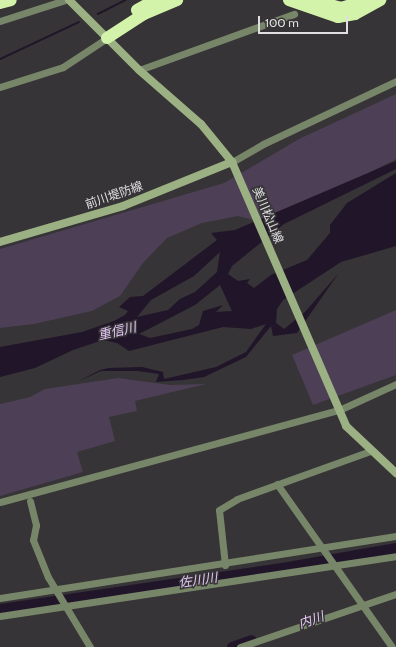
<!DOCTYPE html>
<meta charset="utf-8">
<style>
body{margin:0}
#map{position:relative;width:396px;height:647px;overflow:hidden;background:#363436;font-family:Cabin,"Noto Sans JP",sans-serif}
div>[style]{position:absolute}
.green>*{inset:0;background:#4d3f55}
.water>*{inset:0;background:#211529}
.stream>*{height:2px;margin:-1px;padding:0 1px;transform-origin:1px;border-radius:1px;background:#211529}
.river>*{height:11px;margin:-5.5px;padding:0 5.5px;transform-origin:5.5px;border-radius:5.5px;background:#211529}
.street>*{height:7px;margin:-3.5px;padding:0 3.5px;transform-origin:3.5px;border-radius:3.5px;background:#778568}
.secondary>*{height:8px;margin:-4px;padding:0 4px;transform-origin:4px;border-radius:4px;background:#9cb183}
.highway>*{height:12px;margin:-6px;padding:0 6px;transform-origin:6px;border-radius:6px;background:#d3f3aa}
span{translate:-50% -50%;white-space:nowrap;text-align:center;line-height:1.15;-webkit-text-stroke:3px #363436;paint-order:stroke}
.street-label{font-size:12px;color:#e1e0e1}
.water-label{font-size:13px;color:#e3c6f5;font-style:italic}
.scale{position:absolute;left:258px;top:16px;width:90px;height:18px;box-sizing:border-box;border:2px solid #e1e0e1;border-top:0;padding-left:5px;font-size:12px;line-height:14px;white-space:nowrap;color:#e1e0e1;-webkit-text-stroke:3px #363436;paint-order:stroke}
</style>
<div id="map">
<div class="green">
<i style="clip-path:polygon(396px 94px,396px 159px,269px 224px,238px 216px,202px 223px,167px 238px,143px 263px,120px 296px,92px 311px,34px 324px,0 328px,0 249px,224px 183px,299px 139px)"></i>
<i style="clip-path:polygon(396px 310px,396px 375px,313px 405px,292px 355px)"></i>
<i style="clip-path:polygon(118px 378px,170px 385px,206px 384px,135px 401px,137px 411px,109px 417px,115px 441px,77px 452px,83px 472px,0 496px,0 404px,30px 397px,45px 389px)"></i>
</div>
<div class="water">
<i style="clip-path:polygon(evenodd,396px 161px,396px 169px,284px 224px,232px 266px,228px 274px,238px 281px,250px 279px,247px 283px,254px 288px,271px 275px,307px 260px,330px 233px,330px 225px,347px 203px,396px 173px,396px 246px,341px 262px,283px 300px,277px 309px,276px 323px,284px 329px,305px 312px,338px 274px,297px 333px,273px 336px,271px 326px,246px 357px,204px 377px,183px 380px,156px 382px,159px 374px,138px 371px,101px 371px,77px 382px,100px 370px,109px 368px,142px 367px,163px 372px,164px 379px,216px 367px,246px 352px,266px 324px,251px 329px,223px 327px,129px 351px,117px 343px,103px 340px,73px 350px,35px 368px,0 377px,0 347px,82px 332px,114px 321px,125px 315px,128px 311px,119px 307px,130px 297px,143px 296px,217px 240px,211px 233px,235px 230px,396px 161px,220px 252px,217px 272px,195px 292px,180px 299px,168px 310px,137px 317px,151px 300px,194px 276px,220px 252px,396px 161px,220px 285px,232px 311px,216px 312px,223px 305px,203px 311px,199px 325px,192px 329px,150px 338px,139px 334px,195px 305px,220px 285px)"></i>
</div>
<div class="stream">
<i style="left:98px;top:14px;width:31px;rotate:-27deg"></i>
<i style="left:0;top:59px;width:87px;rotate:-25.1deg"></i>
</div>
<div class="river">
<i style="left:0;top:609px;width:285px;rotate:-8.3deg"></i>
<i style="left:282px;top:568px;width:116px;rotate:-10deg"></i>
<i style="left:232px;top:647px;width:20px;rotate:-20deg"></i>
</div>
<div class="street">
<i style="left:0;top:21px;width:68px;rotate:-17.9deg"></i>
<i style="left:139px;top:70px;width:165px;rotate:-19.9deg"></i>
<i style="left:0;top:87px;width:66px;rotate:-17.6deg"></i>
<i style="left:63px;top:67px;width:53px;rotate:-33.4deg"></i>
<i style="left:232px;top:162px;width:36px;rotate:-30deg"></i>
<i style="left:263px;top:144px;width:147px;rotate:-25.3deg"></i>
<i style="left:277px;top:484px;width:199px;rotate:54.8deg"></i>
<i style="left:30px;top:501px;width:25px;rotate:76deg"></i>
<i style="left:36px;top:525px;width:15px;rotate:101deg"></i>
<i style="left:33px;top:540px;width:40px;rotate:68deg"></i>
<i style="left:48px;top:577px;width:82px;rotate:59deg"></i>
<i style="left:0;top:502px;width:351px;rotate:-15.2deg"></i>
<i style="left:339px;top:410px;width:63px;rotate:-24.5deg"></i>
<i style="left:225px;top:565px;width:55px;rotate:-96.2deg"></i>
<i style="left:219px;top:510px;width:21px;rotate:-31deg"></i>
<i style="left:237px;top:499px;width:141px;rotate:-19.8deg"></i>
<i style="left:0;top:598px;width:401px;rotate:-8.9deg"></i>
<i style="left:0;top:616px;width:401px;rotate:-8.6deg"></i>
<i style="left:240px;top:647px;width:165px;rotate:-18.8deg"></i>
</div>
<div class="secondary">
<i style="left:69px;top:0;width:99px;rotate:45deg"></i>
<i style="left:139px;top:70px;width:82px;rotate:41.1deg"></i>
<i style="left:201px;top:124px;width:49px;rotate:50.8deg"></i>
<i style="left:232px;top:162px;width:288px;rotate:66.6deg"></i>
<i style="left:346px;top:426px;width:69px;rotate:43.2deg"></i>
<i style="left:0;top:242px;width:128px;rotate:-16.3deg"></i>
<i style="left:123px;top:206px;width:118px;rotate:-22deg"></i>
</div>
<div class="highway">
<i style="left:289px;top:0;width:52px;rotate:19.1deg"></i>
<i style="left:338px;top:17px;width:17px;rotate:-10deg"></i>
<i style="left:355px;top:14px;width:29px;rotate:-29deg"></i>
<i style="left:310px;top:0;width:32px;rotate:14deg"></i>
<i style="left:341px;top:8px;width:27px;rotate:-17deg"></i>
<i style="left:0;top:3px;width:11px;rotate:-15deg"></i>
<i style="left:137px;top:10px;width:21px;rotate:-29deg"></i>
<i style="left:107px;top:38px;width:44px;rotate:-33deg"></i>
<i style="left:144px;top:14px;width:36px;rotate:-23deg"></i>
</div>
<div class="street-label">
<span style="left:114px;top:195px;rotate:-19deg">前川堤防線</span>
<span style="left:268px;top:215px;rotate:67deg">美川松山線</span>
</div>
<div class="water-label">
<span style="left:117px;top:331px;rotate:-13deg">重信川</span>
<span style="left:198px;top:580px;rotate:-8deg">佐川川</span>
<span style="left:311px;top:620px;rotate:-19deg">内川</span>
</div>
<div class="scale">100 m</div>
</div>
